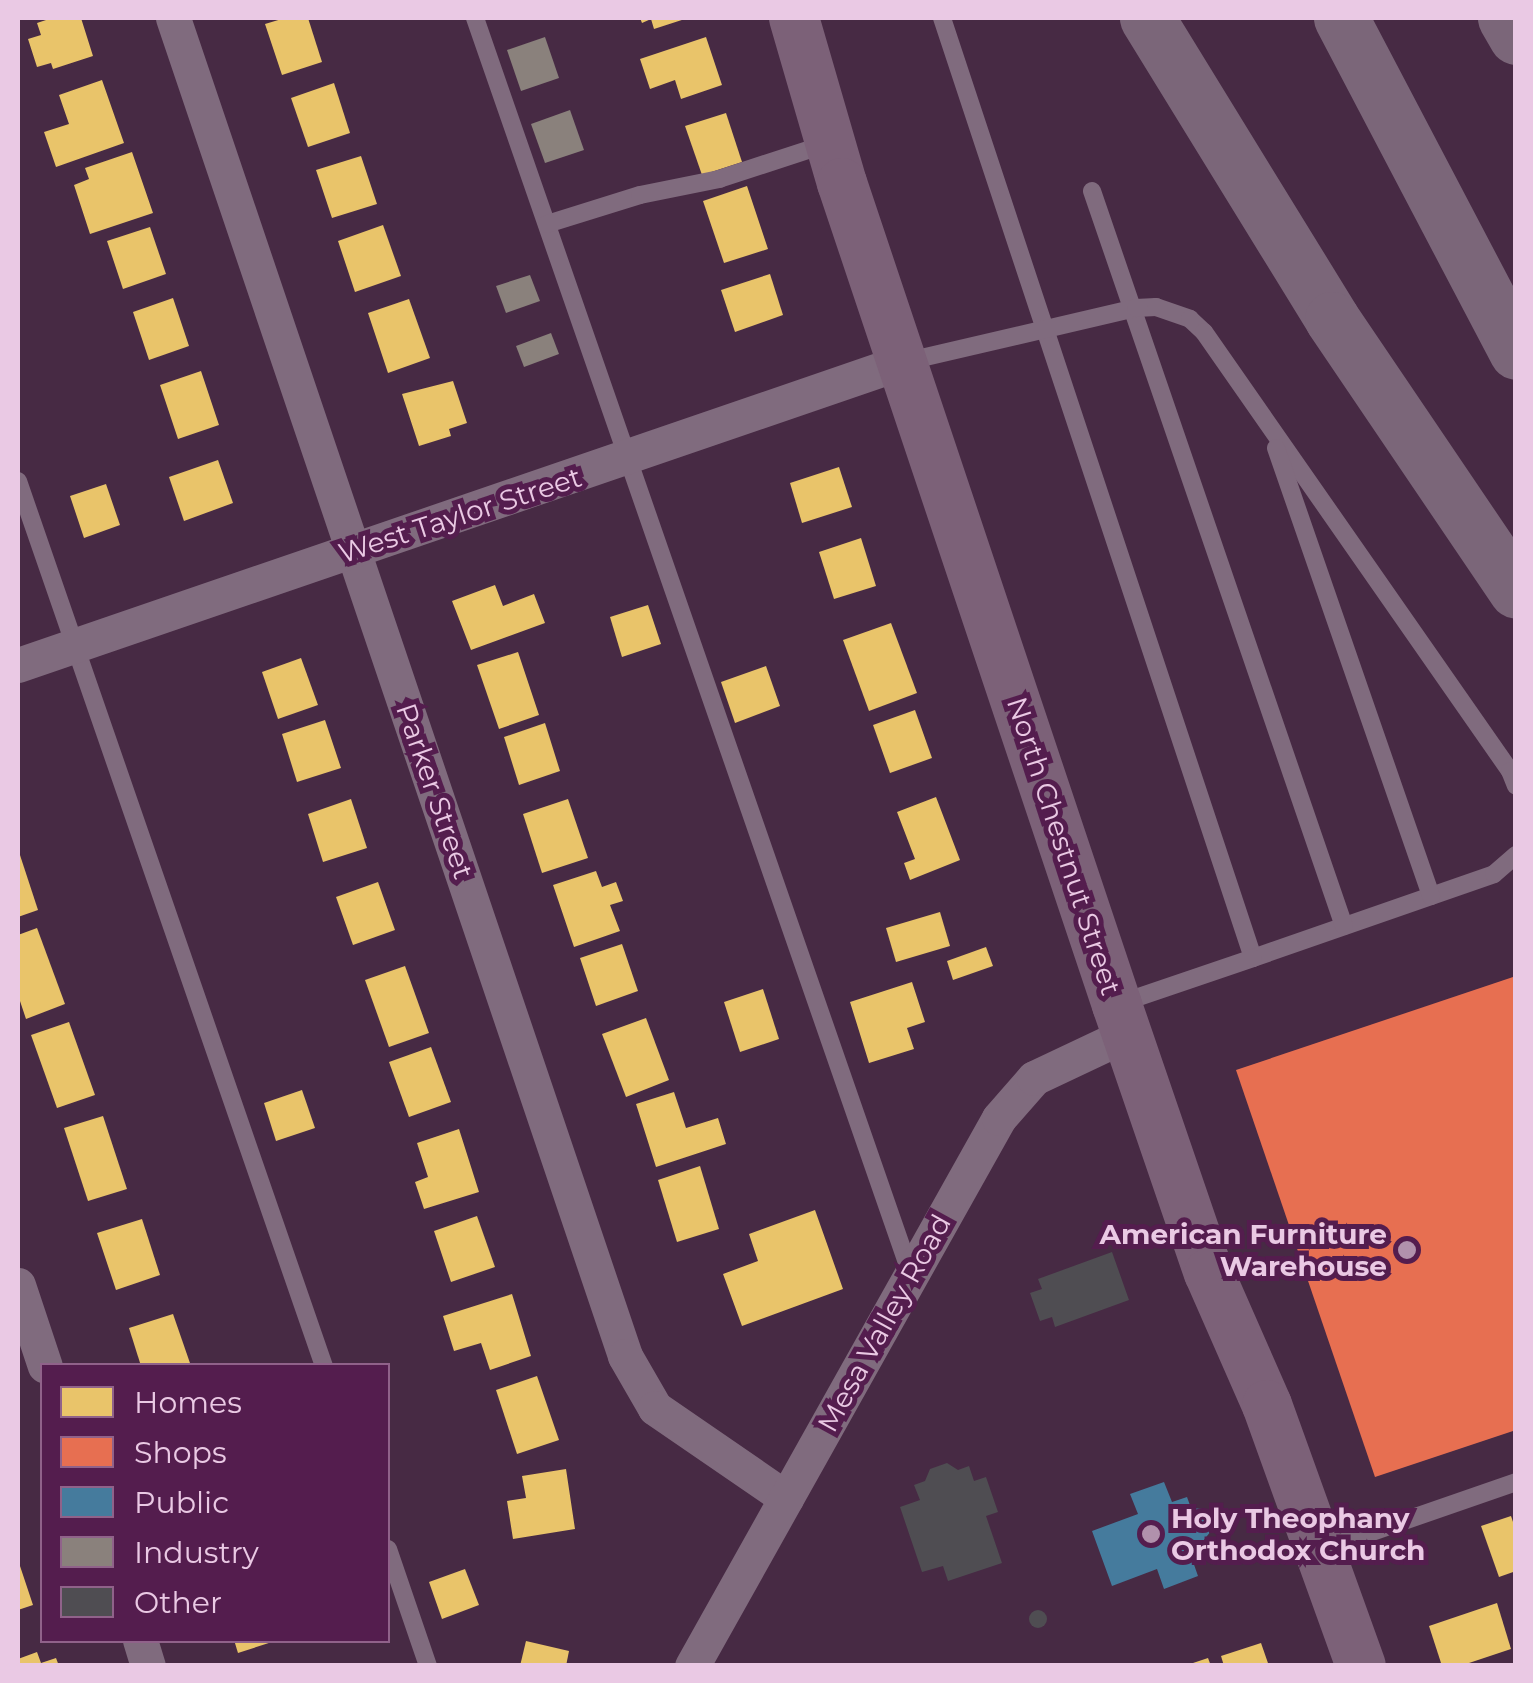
<!DOCTYPE html>
<style>
body{margin:0}
#map{position:relative;width:1533px;height:1683px;overflow:hidden;background:#472a44;font-family:Montserrat,sans-serif}
div>[style]{position:absolute}
.homes>*{inset:0;background:#e9c46a}
.shops>*{inset:0;background:#e76f51}
.public>*{inset:0;background:#457b9d}
.industry>*{inset:0;background:#8a817c}
.building>*{inset:0;background:#4f4d52}
.round{border-radius:50%}
.lane>*{height:18px;margin:-9px;padding:0 9px;transform-origin:9px;border-radius:9px;background:#806b7e}
.street>*{height:35px;margin:-17.5px;padding:0 17.5px;transform-origin:17.5px;border-radius:17.5px;background:#806b7e}
.secondary>*{height:50px;margin:-25px;padding:0 25px;transform-origin:25px;border-radius:25px;background:#7c6178}
.highway>*{height:55px;margin:-27.5px;padding:0 27.5px;transform-origin:27.5px;border-radius:27.5px;background:#7b6679}
.dots>*{width:28px;height:28px;translate:-50% -50%;box-sizing:border-box;border:5px solid #541d4e;border-radius:50%}
span{translate:-50% -50%;white-space:nowrap;text-align:center;line-height:1.15;-webkit-text-stroke:10px #541d4e;paint-order:stroke}
.street-label{font-size:28px;color:#eac9e4}
.poi-label{font-size:28px;color:#eac9e4;font-weight:700}
.right{translate:-100% -50%;text-align:right}
.left{translate:0 -50%;text-align:left}
.frame{position:absolute;inset:0;border:20px solid #eac9e4;pointer-events:none}
.legend{position:absolute;left:40px;top:1363px;width:350px;height:280px;box-sizing:border-box;background:#541d4e;border:2px solid #90628a;margin:0;padding:12px 18px;list-style:none;font-size:30px;color:#eac9e4}
.legend li{display:flex;align-items:center;gap:20px;height:50px}
.legend b{width:50px;border:2px solid #90628a}
</style>
<div id="map">
<div class="homes">
<i style="clip-path:polygon(52px 18px,81px 18px,93px 56px,53px 69px,51px 63px,37px 67px,28px 39px,41px 35px,37px 23px)"></i>
<i style="clip-path:polygon(285px 18px,308px 18px,322px 62px,282px 75px,265px 24px)"></i>
<i style="clip-path:polygon(640px 18px,688px 18px,654px 29px,651px 19px,642px 23px)"></i>
<i style="clip-path:polygon(706px 37px,722px 85px,681px 99px,675px 80px,650px 89px,640px 59px)"></i>
<i style="clip-path:polygon(102px 80px,124px 143px,56px 167px,44px 132px,69px 124px,59px 95px)"></i>
<i style="clip-path:polygon(334px 83px,350px 133px,308px 147px,291px 98px)"></i>
<i style="clip-path:polygon(726px 113px,742px 162px,702px 175px,685px 126px)"></i>
<i style="clip-path:polygon(132px 152px,153px 213px,90px 234px,74px 185px,89px 179px,85px 168px)"></i>
<i style="clip-path:polygon(361px 156px,377px 204px,332px 218px,316px 170px)"></i>
<i style="clip-path:polygon(747px 186px,768px 249px,724px 263px,703px 201px)"></i>
<i style="clip-path:polygon(383px 225px,401px 276px,355px 292px,338px 241px)"></i>
<i style="clip-path:polygon(150px 227px,166px 274px,123px 289px,107px 241px)"></i>
<i style="clip-path:polygon(770px 274px,783px 315px,735px 332px,721px 290px)"></i>
<i style="clip-path:polygon(173px 298px,189px 346px,149px 360px,133px 312px)"></i>
<i style="clip-path:polygon(409px 299px,430px 358px,388px 373px,368px 313px)"></i>
<i style="clip-path:polygon(201px 371px,219px 425px,178px 439px,160px 385px)"></i>
<i style="clip-path:polygon(453px 381px,467px 423px,449px 429px,451px 436px,419px 446px,402px 394px)"></i>
<i style="clip-path:polygon(218px 460px,233px 503px,184px 521px,169px 477px)"></i>
<i style="clip-path:polygon(839px 467px,852px 507px,802px 523px,790px 483px)"></i>
<i style="clip-path:polygon(106px 484px,120px 525px,84px 538px,70px 496px)"></i>
<i style="clip-path:polygon(861px 538px,876px 586px,834px 599px,819px 552px)"></i>
<i style="clip-path:polygon(495px 585px,503px 606px,534px 594px,545px 623px,471px 650px,452px 601px)"></i>
<i style="clip-path:polygon(648px 605px,661px 644px,622px 657px,610px 617px)"></i>
<i style="clip-path:polygon(891px 623px,917px 693px,869px 711px,843px 640px)"></i>
<i style="clip-path:polygon(518px 652px,539px 715px,499px 729px,477px 665px)"></i>
<i style="clip-path:polygon(301px 658px,318px 705px,278px 719px,262px 672px)"></i>
<i style="clip-path:polygon(766px 666px,780px 706px,735px 723px,721px 682px)"></i>
<i style="clip-path:polygon(915px 710px,932px 758px,890px 773px,873px 725px)"></i>
<i style="clip-path:polygon(325px 720px,341px 768px,297px 782px,282px 734px)"></i>
<i style="clip-path:polygon(545px 723px,560px 771px,519px 785px,504px 737px)"></i>
<i style="clip-path:polygon(936px 797px,960px 860px,910px 880px,904px 863px,915px 859px,897px 812px)"></i>
<i style="clip-path:polygon(351px 799px,367px 848px,323px 862px,308px 814px)"></i>
<i style="clip-path:polygon(568px 799px,588px 858px,542px 873px,523px 814px)"></i>
<i style="clip-path:polygon(18px 849px,38px 910px,18px 917px)"></i>
<i style="clip-path:polygon(596px 871px,602px 887px,616px 882px,623px 901px,610px 905px,620px 931px,574px 947px,553px 885px)"></i>
<i style="clip-path:polygon(378px 882px,395px 930px,353px 945px,336px 897px)"></i>
<i style="clip-path:polygon(940px 912px,950px 946px,896px 962px,886px 928px)"></i>
<i style="clip-path:polygon(37px 928px,65px 1004px,26px 1019px,18px 995px,18px 935px)"></i>
<i style="clip-path:polygon(622px 944px,638px 991px,596px 1006px,580px 958px)"></i>
<i style="clip-path:polygon(986px 947px,993px 966px,953px 980px,947px 961px)"></i>
<i style="clip-path:polygon(405px 966px,429px 1033px,389px 1047px,365px 980px)"></i>
<i style="clip-path:polygon(912px 982px,925px 1022px,907px 1028px,914px 1049px,869px 1063px,850px 1002px)"></i>
<i style="clip-path:polygon(763px 989px,779px 1039px,740px 1052px,724px 1002px)"></i>
<i style="clip-path:polygon(646px 1018px,669px 1080px,626px 1097px,602px 1034px)"></i>
<i style="clip-path:polygon(69px 1022px,95px 1095px,57px 1108px,31px 1035px)"></i>
<i style="clip-path:polygon(431px 1047px,451px 1102px,409px 1117px,389px 1062px)"></i>
<i style="clip-path:polygon(302px 1090px,315px 1128px,276px 1141px,264px 1103px)"></i>
<i style="clip-path:polygon(674px 1092px,686px 1128px,718px 1118px,726px 1144px,656px 1167px,636px 1104px)"></i>
<i style="clip-path:polygon(103px 1116px,127px 1189px,88px 1201px,64px 1128px)"></i>
<i style="clip-path:polygon(459px 1129px,479px 1192px,424px 1209px,415px 1182px,428px 1177px,417px 1143px)"></i>
<i style="clip-path:polygon(700px 1166px,719px 1229px,677px 1242px,658px 1180px)"></i>
<i style="clip-path:polygon(815px 1210px,843px 1289px,742px 1326px,723px 1274px,758px 1261px,749px 1234px)"></i>
<i style="clip-path:polygon(477px 1216px,495px 1267px,451px 1282px,434px 1231px)"></i>
<i style="clip-path:polygon(142px 1219px,160px 1275px,116px 1290px,97px 1233px)"></i>
<i style="clip-path:polygon(512px 1294px,531px 1356px,490px 1370px,481px 1343px,454px 1351px,443px 1316px)"></i>
<i style="clip-path:polygon(173px 1314px,191px 1366px,141px 1366px,129px 1328px)"></i>
<i style="clip-path:polygon(537px 1376px,559px 1440px,517px 1454px,496px 1390px)"></i>
<i style="clip-path:polygon(566px 1469px,575px 1529px,513px 1539px,507px 1501px,526px 1498px,522px 1476px)"></i>
<i style="clip-path:polygon(1511px 1516px,1516px 1531px,1516px 1571px,1499px 1577px,1481px 1526px)"></i>
<i style="clip-path:polygon(18px 1560px,33px 1605px,18px 1610px)"></i>
<i style="clip-path:polygon(465px 1569px,479px 1605px,442px 1619px,429px 1582px)"></i>
<i style="clip-path:polygon(1497px 1603px,1511px 1649px,1460px 1666px,1442px 1666px,1429px 1626px)"></i>
<i style="clip-path:polygon(234px 1640px,275px 1640px,275px 1641px,238px 1653px)"></i>
<i style="clip-path:polygon(526px 1641px,569px 1651px,566px 1666px,520px 1666px)"></i>
<i style="clip-path:polygon(1261px 1643px,1269px 1666px,1224px 1666px,1221px 1656px)"></i>
<i style="clip-path:polygon(37px 1652px,41px 1663px,56px 1658px,59px 1666px,18px 1666px,18px 1659px)"></i>
<i style="clip-path:polygon(1208px 1658px,1211px 1666px,1187px 1666px,1187px 1665px)"></i>
</div>
<div class="shops">
<i style="clip-path:polygon(1516px 976px,1516px 1430px,1375px 1477px,1236px 1070px)"></i>
</div>
<div class="public">
<i style="clip-path:polygon(1164px 1482px,1172px 1502px,1187px 1497px,1191px 1508px,1203px 1509px,1211px 1518px,1211px 1531px,1203px 1541px,1206px 1551px,1191px 1556px,1198px 1576px,1164px 1589px,1157px 1569px,1112px 1586px,1092px 1531px,1138px 1514px,1130px 1494px)"></i>
</div>
<div class="industry">
<i style="clip-path:polygon(545px 37px,559px 78px,521px 91px,507px 50px)"></i>
<i style="clip-path:polygon(570px 110px,584px 150px,545px 163px,531px 124px)"></i>
<i style="clip-path:polygon(530px 275px,540px 301px,506px 313px,496px 286px)"></i>
<i style="clip-path:polygon(551px 333px,559px 354px,524px 367px,516px 346px)"></i>
</div>
<div class="building">
<i style="clip-path:polygon(1112px 1252px,1129px 1300px,1055px 1327px,1052px 1317px,1040px 1321px,1030px 1293px,1042px 1289px,1038px 1279px)"></i>
<i style="clip-path:polygon(947px 1463px,958px 1470px,969px 1466px,974px 1481px,986px 1477px,998px 1512px,986px 1516px,1002px 1563px,948px 1581px,943px 1566px,922px 1572px,900px 1507px,920px 1500px,914px 1485px,925px 1481px,930px 1469px)"></i>
<i class="round" style="left:1029px;top:1610px;width:18px;height:18px"></i>
</div>
<div class="lane">
<i style="left:475px;top:18px;width:1330px;rotate:70.86deg"></i>
<i style="left:942px;top:18px;width:990px;rotate:71.69deg"></i>
<i style="left:1253px;top:958px;width:255px;rotate:-19.2deg"></i>
<i style="left:1494px;top:874px;width:29px;rotate:-41deg"></i>
<i style="left:1092px;top:191px;width:777px;rotate:71.08deg"></i>
<i style="left:547px;top:224px;width:97px;rotate:-17.3deg"></i>
<i style="left:640px;top:195px;width:81px;rotate:-11.4deg"></i>
<i style="left:719px;top:179px;width:116px;rotate:-18.1deg"></i>
<i style="left:904px;top:362px;width:238px;rotate:-13.1deg"></i>
<i style="left:1136px;top:308px;width:20px;rotate:-3deg"></i>
<i style="left:1156px;top:307px;width:36px;rotate:19deg"></i>
<i style="left:1190px;top:319px;width:19px;rotate:43deg"></i>
<i style="left:1204px;top:332px;width:535px;rotate:55.12deg"></i>
<i style="left:1510px;top:771px;width:16px;rotate:68deg"></i>
<i style="left:1276px;top:448px;width:474px;rotate:70.9deg"></i>
<i style="left:18px;top:481px;width:936px;rotate:70.93deg"></i>
<i style="left:1121px;top:1003px;width:139px;rotate:-18.8deg"></i>
<i style="left:388px;top:1549px;width:124px;rotate:71.1deg"></i>
<i style="left:1320px;top:1550px;width:207px;rotate:-19.1deg"></i>
</div>
<div class="street">
<i style="left:173px;top:18px;width:1412px;rotate:71.33deg"></i>
<i style="left:625px;top:1356px;width:60px;rotate:60deg"></i>
<i style="left:655px;top:1408px;width:159px;rotate:34.5deg"></i>
<i style="left:18px;top:665px;width:934px;rotate:-18.92deg"></i>
<i style="left:18px;top:1285px;width:85px;rotate:71.6deg"></i>
<i style="left:140px;top:1640px;width:27px;rotate:73deg"></i>
<i style="left:692px;top:1666px;width:628px;rotate:-60.74deg"></i>
<i style="left:999px;top:1118px;width:53px;rotate:-48.8deg"></i>
<i style="left:1034px;top:1078px;width:103px;rotate:-25.3deg"></i>
</div>
<div class="secondary">
<i style="left:794px;top:18px;width:172px;rotate:73.8deg"></i>
<i style="left:842px;top:183px;width:867px;rotate:71.5deg"></i>
<i style="left:1117px;top:1005px;width:283px;rotate:71.1deg"></i>
<i style="left:1209px;top:1273px;width:144px;rotate:66.3deg"></i>
<i style="left:1267px;top:1405px;width:277px;rotate:70.2deg"></i>
</div>
<div class="highway">
<i style="left:1147px;top:18px;width:353px;rotate:58.4deg"></i>
<i style="left:1332px;top:319px;width:328px;rotate:55.9deg"></i>
<i style="left:1341px;top:18px;width:377px;rotate:62.3deg"></i>
<i style="left:1505px;top:18px;width:22px;rotate:60deg"></i>
</div>
<div class="dots">
<i style="left:1407px;top:1250px;background:#b191ac"></i>
<i style="left:1151px;top:1534px;background:#b191ac"></i>
</div>
<div class="street-label">
<span style="left:460px;top:515px;rotate:-18deg">West Taylor Street</span>
<span style="left:435px;top:791px;rotate:71deg">Parker Street</span>
<span style="left:1064px;top:846px;rotate:72deg">North Chestnut Street</span>
<span style="left:884px;top:1323px;rotate:-61deg">Mesa Valley Road</span>
</div>
<div class="poi-label">
<span class="right" style="left:1387px;top:1250px">American Furniture<br>Warehouse</span>
<span class="left" style="left:1171px;top:1534px">Holy Theophany<br>Orthodox Church</span>
</div>
<div class="frame"></div>
<ul class="legend">
<li><b style="height:28px;background:#e9c46a"></b>Homes</li>
<li><b style="height:28px;background:#e76f51"></b>Shops</li>
<li><b style="height:28px;background:#457b9d"></b>Public</li>
<li><b style="height:28px;background:#8a817c"></b>Industry</li>
<li><b style="height:28px;background:#4f4d52"></b>Other</li>
</ul>
</div>
